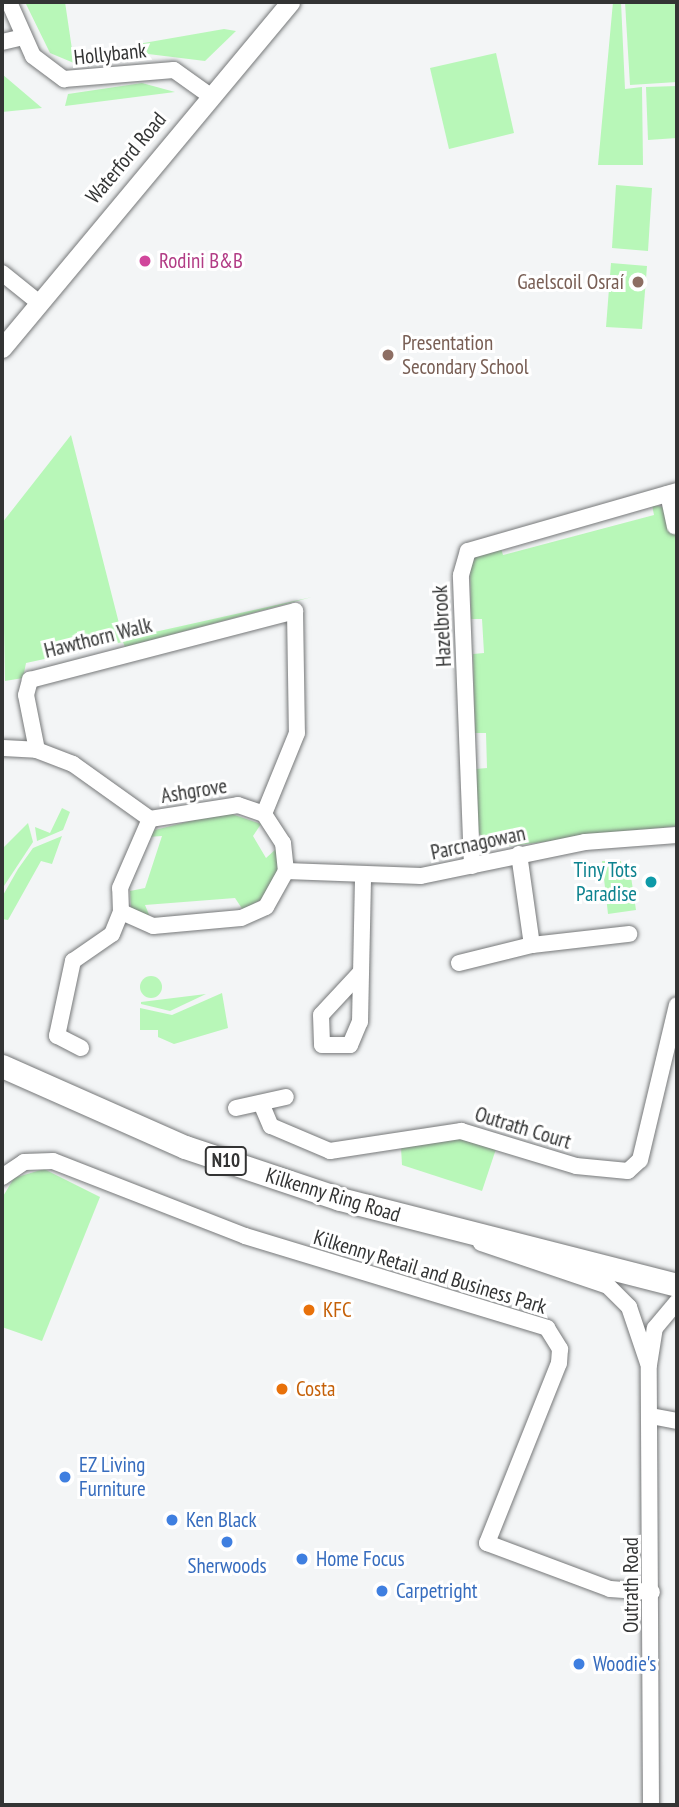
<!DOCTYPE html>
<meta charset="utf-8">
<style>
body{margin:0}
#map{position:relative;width:679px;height:1807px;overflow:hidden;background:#f3f5f6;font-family:"PT Sans Narrow",sans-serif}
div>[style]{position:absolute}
.green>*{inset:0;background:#b8f7b8}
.round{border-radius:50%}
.roads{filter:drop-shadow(0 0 2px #767879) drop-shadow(0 0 2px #767879)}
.minor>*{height:16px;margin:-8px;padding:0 8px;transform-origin:8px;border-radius:8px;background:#fff}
.major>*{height:19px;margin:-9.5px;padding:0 9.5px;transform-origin:9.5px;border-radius:9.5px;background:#fff}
.highway>*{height:23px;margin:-11.5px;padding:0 11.5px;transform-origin:11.5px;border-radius:11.5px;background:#fff}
.dots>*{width:19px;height:19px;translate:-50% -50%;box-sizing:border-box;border:4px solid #fff;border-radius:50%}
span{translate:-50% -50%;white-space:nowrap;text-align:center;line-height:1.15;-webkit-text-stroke:6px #fff;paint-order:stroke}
.shield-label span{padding:2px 5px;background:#fff;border:2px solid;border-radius:5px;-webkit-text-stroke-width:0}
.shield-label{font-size:19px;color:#333434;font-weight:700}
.street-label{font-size:21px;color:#333434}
.hotel-label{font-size:21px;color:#b23c85}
.left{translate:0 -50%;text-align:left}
.education-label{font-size:21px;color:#785e54}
.right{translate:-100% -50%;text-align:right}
.culture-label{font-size:21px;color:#0d838f}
.food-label{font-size:21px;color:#c56008}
.shop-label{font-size:21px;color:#366cbe}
.frame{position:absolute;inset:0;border:4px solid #333434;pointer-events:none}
</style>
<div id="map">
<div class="green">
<i style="clip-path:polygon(25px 2px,65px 2px,73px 56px,85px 54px,81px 66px,50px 53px)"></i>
<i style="clip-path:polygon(613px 2px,621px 2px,625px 89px,642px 87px,643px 165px,598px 165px)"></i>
<i style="clip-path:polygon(625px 2px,677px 2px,677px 82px,630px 85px)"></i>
<i style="clip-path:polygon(224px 29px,236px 31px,205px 61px,140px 53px,138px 44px)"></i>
<i style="clip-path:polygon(124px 47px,124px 58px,111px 63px,96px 52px)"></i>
<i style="clip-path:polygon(496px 53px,514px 133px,449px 149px,430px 68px)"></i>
<i style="clip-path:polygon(2px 74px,42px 108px,2px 112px)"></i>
<i style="clip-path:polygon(142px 83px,175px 92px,65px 106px,68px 94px)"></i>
<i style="clip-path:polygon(677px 86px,677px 138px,648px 140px,646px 87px)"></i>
<i style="clip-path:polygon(616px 185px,652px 188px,648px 251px,612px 248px)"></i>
<i style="clip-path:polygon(611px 263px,647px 266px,642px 329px,606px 327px)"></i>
<i style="clip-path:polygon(71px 435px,123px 639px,312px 597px,125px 647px,123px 642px,26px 663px,23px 678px,5px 681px,2px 523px)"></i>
<i style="clip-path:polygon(652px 505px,663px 507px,677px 529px,677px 826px,493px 848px,478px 832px,476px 769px,487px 768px,486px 733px,475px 733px,473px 654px,484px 653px,482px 619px,471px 619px,470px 565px,478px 550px,500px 545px,503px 555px,654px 515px)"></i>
<i style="clip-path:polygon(62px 808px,70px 812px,63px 830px,37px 841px,35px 827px,50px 833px)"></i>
<i style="clip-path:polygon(226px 812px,261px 824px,253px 836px,266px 858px,276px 849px,278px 872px,267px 896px,243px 910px,235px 898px,145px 905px,150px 917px,131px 908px,130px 891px,145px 888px,162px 836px,147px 837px,151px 831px)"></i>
<i style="clip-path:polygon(28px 823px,33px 842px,2px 889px,2px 849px)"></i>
<i style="clip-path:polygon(62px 836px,52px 864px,41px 861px,8px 920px,2px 919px,2px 897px,18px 869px,33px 848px)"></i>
<i style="clip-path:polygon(602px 861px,621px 861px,622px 872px,630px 870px,636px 910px,608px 914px)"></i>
<i class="round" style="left:140px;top:976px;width:22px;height:22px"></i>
<i style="clip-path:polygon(222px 993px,228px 1028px,174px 1044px,158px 1037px,158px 1030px,140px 1030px,140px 1008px,172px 1015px)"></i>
<i style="clip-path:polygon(206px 994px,170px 1011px,141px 1004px,141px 1002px)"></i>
<i style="clip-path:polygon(465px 1137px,497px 1146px,482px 1191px,402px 1165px,401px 1147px)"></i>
<i style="clip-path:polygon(44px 1169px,100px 1197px,42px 1341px,2px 1327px,2px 1198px,14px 1178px)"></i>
</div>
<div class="roads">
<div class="minor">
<i style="left:9px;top:2px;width:59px;rotate:66deg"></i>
<i style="left:33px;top:56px;width:39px;rotate:37deg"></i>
<i style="left:64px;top:79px;width:110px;rotate:-4.7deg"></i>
<i style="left:174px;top:70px;width:43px;rotate:35.5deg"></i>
<i style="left:2px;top:42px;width:22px;rotate:-13deg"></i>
<i style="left:2px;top:273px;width:45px;rotate:38.7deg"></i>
<i style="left:668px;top:494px;width:33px;rotate:78deg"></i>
<i style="left:2px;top:748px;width:35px;rotate:3deg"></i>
<i style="left:238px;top:805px;width:28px;rotate:19deg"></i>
<i style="left:264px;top:814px;width:35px;rotate:57deg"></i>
<i style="left:283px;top:843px;width:28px;rotate:84deg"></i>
<i style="left:286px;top:871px;width:41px;rotate:119.1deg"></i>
<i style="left:266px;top:907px;width:27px;rotate:156deg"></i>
<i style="left:241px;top:918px;width:88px;rotate:174.8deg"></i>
<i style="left:153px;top:926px;width:35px;rotate:-156deg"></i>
<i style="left:121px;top:912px;width:24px;rotate:-92deg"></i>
<i style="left:120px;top:888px;width:75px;rotate:-66.5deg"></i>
<i style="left:150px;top:819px;width:89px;rotate:-9deg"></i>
<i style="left:150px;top:819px;width:95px;rotate:-144.5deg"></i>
<i style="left:73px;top:764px;width:39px;rotate:-159deg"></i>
<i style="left:37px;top:750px;width:56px;rotate:-101.3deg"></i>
<i style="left:26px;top:695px;width:16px;rotate:-75deg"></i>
<i style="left:30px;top:680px;width:274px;rotate:-14.6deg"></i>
<i style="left:295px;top:611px;width:122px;rotate:89.1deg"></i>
<i style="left:297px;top:733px;width:87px;rotate:112.2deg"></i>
<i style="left:519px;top:854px;width:92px;rotate:81.9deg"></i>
<i style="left:472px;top:866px;width:291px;rotate:-92.2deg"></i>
<i style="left:461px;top:575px;width:25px;rotate:-74deg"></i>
<i style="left:468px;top:551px;width:217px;rotate:-16deg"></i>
<i style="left:286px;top:871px;width:135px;rotate:2.1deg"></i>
<i style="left:421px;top:876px;width:167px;rotate:-11.7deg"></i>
<i style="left:585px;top:842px;width:92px;rotate:-4.4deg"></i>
<i style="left:459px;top:963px;width:75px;rotate:-13.9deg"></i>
<i style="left:532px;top:945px;width:98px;rotate:-6.5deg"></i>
<i style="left:360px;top:973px;width:57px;rotate:132.9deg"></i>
<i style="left:321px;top:1015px;width:30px;rotate:88deg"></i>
<i style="left:322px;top:1045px;width:28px"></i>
<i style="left:350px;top:1045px;width:25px;rotate:-67deg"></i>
<i style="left:360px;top:1022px;width:143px;rotate:-88.8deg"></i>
<i style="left:81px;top:1048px;width:27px;rotate:-153deg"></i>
<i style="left:57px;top:1036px;width:77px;rotate:-78deg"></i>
<i style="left:73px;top:961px;width:47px;rotate:-34.7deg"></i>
<i style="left:112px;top:934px;width:24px;rotate:-68deg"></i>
<i style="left:261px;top:1103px;width:25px;rotate:67deg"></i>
<i style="left:271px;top:1126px;width:64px;rotate:23deg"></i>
<i style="left:330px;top:1151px;width:133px;rotate:-8.7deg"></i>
<i style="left:461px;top:1131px;width:120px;rotate:16.9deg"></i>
<i style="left:576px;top:1166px;width:52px;rotate:5.5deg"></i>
<i style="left:628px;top:1171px;width:16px;rotate:-43deg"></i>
<i style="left:640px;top:1160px;width:159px;rotate:-76.6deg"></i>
<i style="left:236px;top:1108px;width:51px;rotate:-12.4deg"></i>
<i style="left:2px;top:1177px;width:27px;rotate:-34deg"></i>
<i style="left:24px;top:1162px;width:29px;rotate:-2deg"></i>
<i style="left:53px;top:1161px;width:206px;rotate:21.3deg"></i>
<i style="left:245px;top:1236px;width:316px;rotate:16.9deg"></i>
<i style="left:547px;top:1328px;width:25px;rotate:58deg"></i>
<i style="left:560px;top:1349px;width:14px;rotate:94deg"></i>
<i style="left:559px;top:1363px;width:194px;rotate:111.8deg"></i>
<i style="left:487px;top:1543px;width:131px;rotate:20.5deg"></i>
<i style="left:610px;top:1589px;width:42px;rotate:4.1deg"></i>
<i style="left:481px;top:1243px;width:134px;rotate:18.7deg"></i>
<i style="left:608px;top:1286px;width:30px;rotate:45deg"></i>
<i style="left:629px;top:1307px;width:59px;rotate:71.3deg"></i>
<i style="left:651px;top:1416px;width:26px;rotate:11deg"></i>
<i style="left:651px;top:1805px;width:440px;rotate:-90.3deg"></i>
<i style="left:649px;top:1365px;width:37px;rotate:-81deg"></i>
<i style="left:655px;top:1328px;width:34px;rotate:-50deg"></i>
</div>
<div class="major">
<i style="left:2px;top:348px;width:450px;rotate:-50.2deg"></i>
</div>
<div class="highway">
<i style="left:2px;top:1066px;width:200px;rotate:23.9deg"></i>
<i style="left:185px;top:1147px;width:163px;rotate:18.5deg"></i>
<i style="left:340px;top:1199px;width:348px;rotate:14.3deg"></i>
</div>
</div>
<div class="dots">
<i style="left:145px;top:261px;background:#d1479c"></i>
<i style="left:638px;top:282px;background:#8d6e63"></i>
<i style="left:388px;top:355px;background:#8d6e63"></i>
<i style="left:651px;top:882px;background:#0f9aa8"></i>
<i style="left:309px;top:1310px;background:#e8710a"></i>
<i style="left:282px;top:1389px;background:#e8710a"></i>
<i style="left:65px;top:1477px;background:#3f7fe0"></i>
<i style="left:172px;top:1520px;background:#3f7fe0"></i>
<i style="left:227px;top:1542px;background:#3f7fe0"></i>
<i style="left:302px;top:1559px;background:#3f7fe0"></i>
<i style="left:382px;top:1591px;background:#3f7fe0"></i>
<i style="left:579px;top:1664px;background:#3f7fe0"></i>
</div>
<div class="shield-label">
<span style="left:226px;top:1161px">N10</span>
</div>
<div class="street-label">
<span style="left:110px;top:54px;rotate:-6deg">Hollybank</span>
<span style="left:126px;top:158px;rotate:-50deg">Waterford Road</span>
<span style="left:442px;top:626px;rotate:-93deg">Hazelbrook</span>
<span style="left:98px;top:638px;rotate:-14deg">Hawthorn Walk</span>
<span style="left:194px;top:791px;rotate:-9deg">Ashgrove</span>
<span style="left:478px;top:843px;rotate:-12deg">Parcnagowan</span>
<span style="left:523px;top:1128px;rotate:17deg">Outrath Court</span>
<span style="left:333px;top:1195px;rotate:17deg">Kilkenny Ring Road</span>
<span style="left:430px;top:1272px;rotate:17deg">Kilkenny Retail and Business Park</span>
<span style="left:631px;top:1585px;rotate:-90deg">Outrath Road</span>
</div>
<div class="hotel-label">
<span class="left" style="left:159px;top:261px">Rodini B&amp;B</span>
</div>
<div class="education-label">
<span class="right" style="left:624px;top:282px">Gaelscoil Osraí</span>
<span class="left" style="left:402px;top:355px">Presentation<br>Secondary School</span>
</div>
<div class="culture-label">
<span class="right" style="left:637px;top:882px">Tiny Tots<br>Paradise</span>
</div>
<div class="food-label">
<span class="left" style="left:323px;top:1310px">KFC</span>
<span class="left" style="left:296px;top:1389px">Costa</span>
</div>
<div class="shop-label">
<span class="left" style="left:79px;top:1477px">EZ Living<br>Furniture</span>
<span class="left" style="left:186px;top:1520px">Ken Black</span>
<span class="left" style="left:316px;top:1559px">Home Focus</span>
<span style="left:227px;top:1566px">Sherwoods</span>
<span class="left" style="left:396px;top:1591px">Carpetright</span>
<span class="left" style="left:593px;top:1664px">Woodie's</span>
</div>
<div class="frame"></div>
</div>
